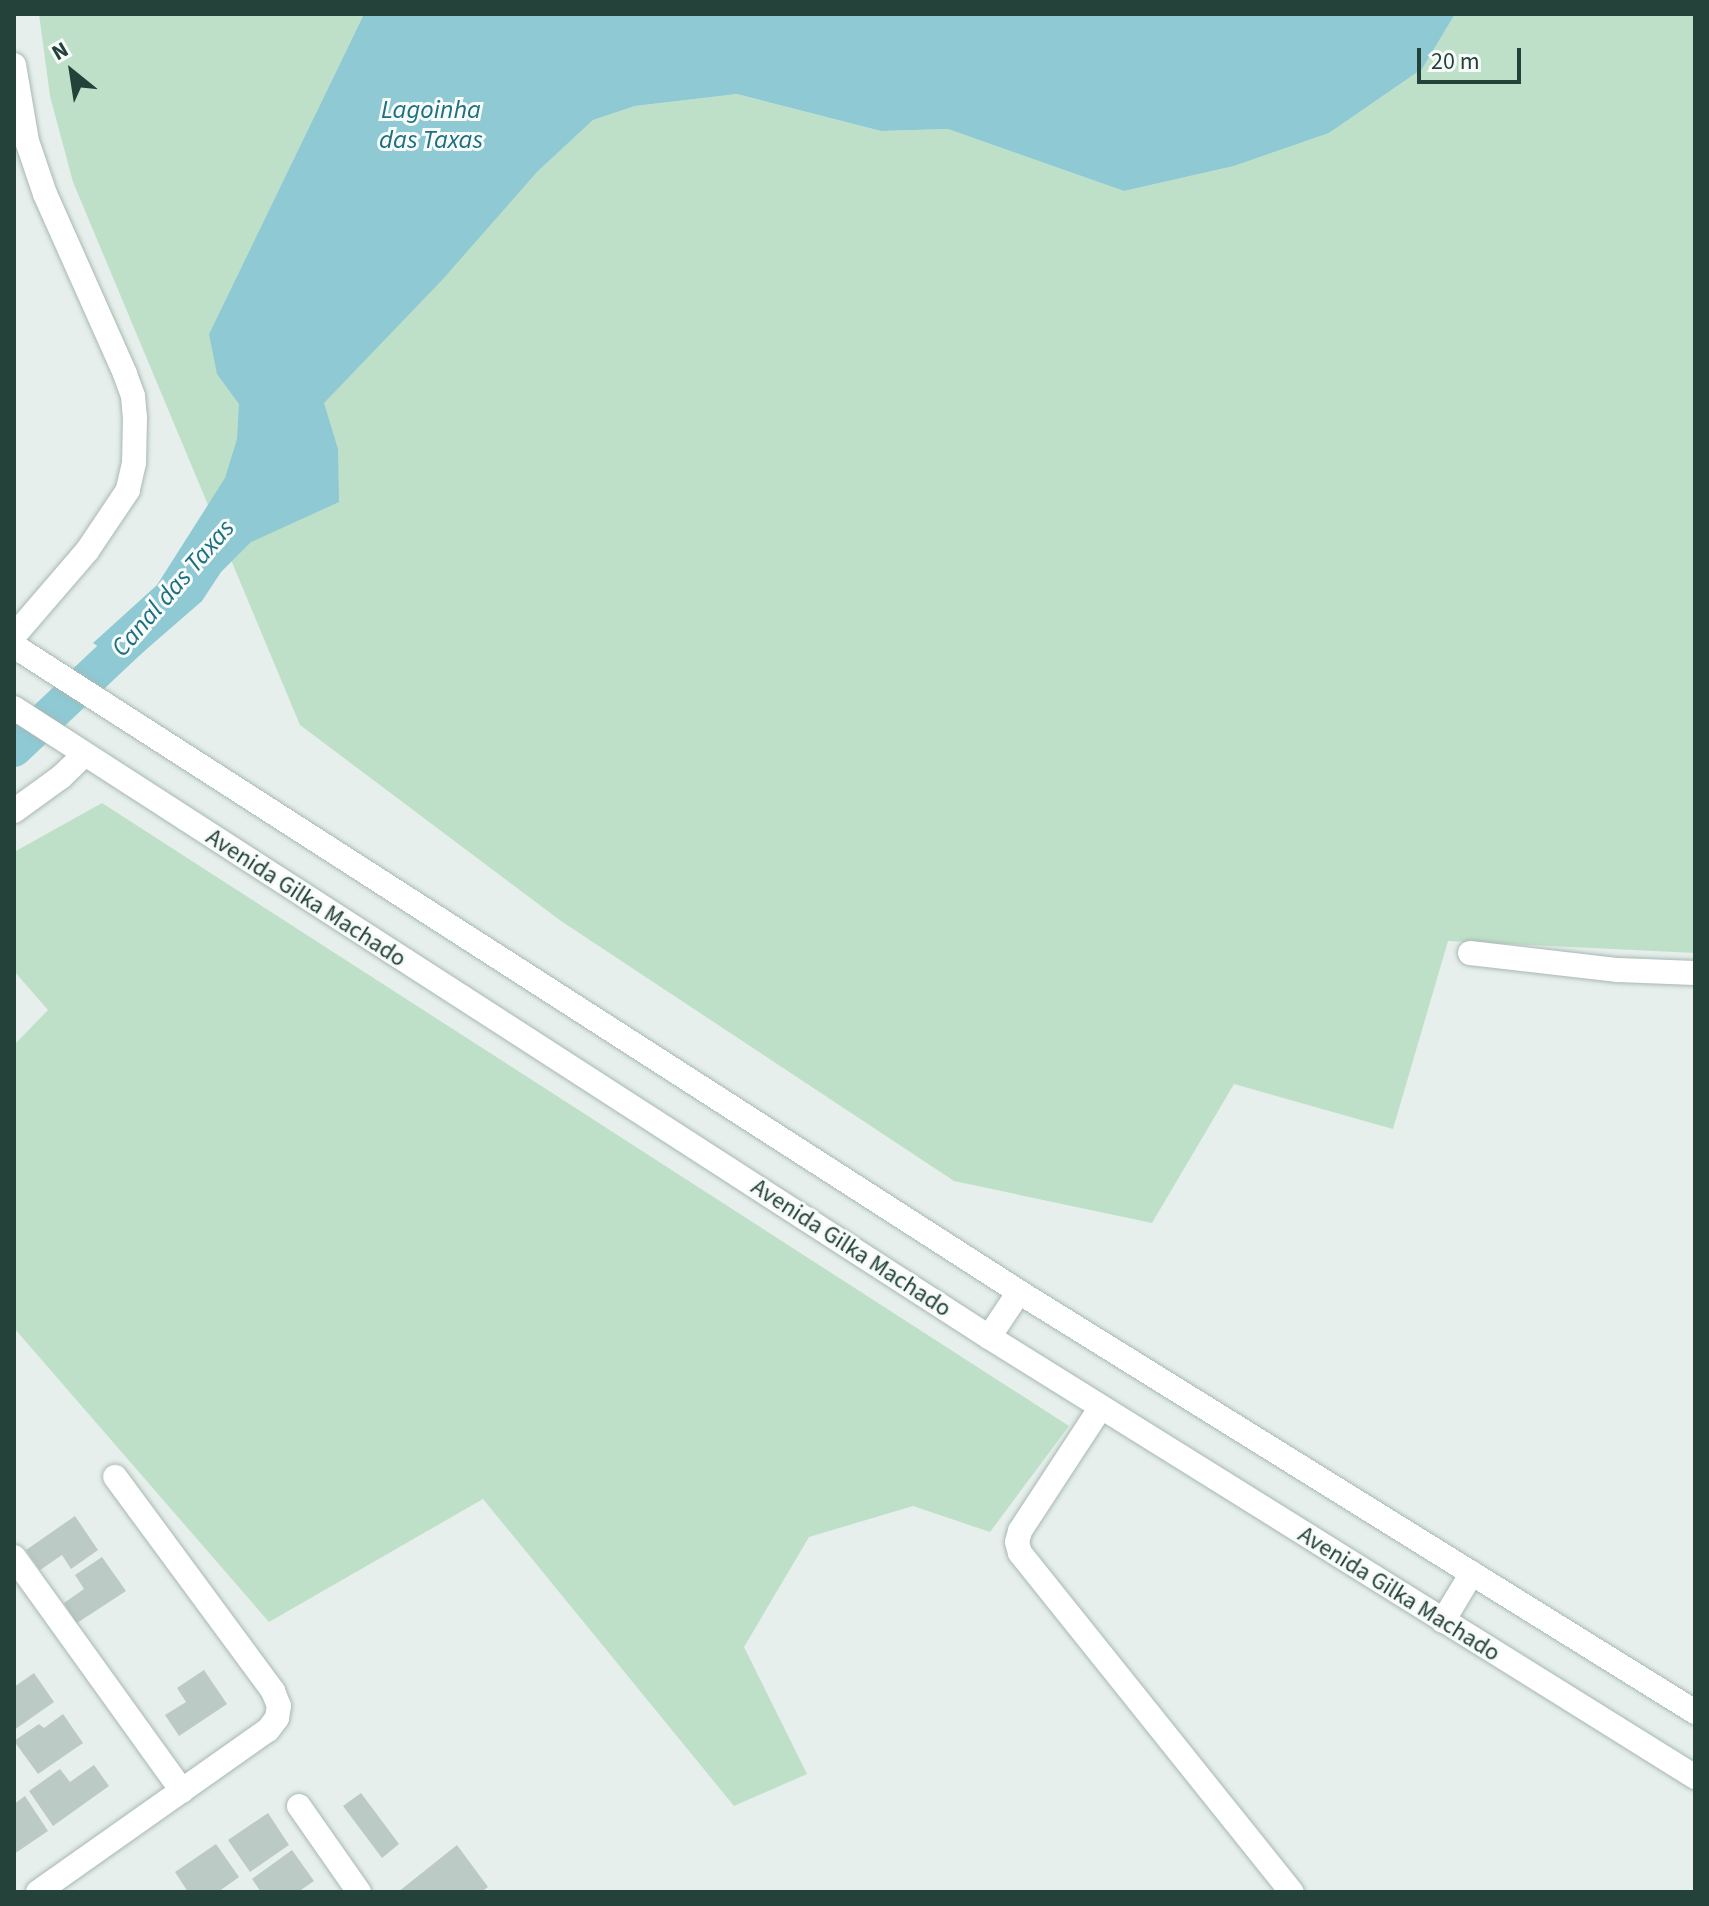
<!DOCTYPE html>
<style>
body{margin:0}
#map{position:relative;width:1709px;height:1906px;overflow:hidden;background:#e6efeb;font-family:"Source Sans 3",sans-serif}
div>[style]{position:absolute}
.green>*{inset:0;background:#bfe0c8}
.water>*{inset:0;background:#8ec9d4}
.canal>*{height:36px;margin:-18px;padding:0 18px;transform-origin:18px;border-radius:18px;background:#8ec9d4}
.building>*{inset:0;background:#bbcac4}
.roads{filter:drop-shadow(0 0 2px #a8b8b2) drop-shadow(0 0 2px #a8b8b2)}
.minor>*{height:24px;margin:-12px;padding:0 12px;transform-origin:12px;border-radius:12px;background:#fff}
span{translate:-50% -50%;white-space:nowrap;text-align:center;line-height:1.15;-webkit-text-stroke:6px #f7fbf9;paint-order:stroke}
.street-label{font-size:24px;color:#24423a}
.water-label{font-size:26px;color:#1c6f80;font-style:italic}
.frame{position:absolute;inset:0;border:16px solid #24423a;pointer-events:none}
.north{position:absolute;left:32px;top:32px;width:80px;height:80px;-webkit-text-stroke:6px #f7fbf9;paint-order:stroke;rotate:330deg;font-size:22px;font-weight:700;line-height:32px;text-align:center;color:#24423a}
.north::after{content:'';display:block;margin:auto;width:28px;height:36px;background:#24423a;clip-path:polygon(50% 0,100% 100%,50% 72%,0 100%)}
.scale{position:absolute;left:1417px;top:48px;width:104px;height:36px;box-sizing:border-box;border:4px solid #24423a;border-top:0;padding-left:10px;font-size:24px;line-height:28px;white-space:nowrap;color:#24423a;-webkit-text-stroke:6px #f7fbf9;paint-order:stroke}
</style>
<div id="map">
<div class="green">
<i style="clip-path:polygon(39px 14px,364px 14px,209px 334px,536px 173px,593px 120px,635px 106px,737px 94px,881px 131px,948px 129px,1124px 191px,1234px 166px,1329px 133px,1422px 69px,1455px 14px,1695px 14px,1695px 953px,1448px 941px,1393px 1129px,1234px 1084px,1152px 1223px,954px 1181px,561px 921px,300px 725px,73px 182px,50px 96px)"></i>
<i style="clip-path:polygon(102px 803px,1069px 1426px,990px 1532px,913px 1506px,809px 1537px,744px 1647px,807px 1774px,734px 1806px,483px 1499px,269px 1622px,14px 1328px,14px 1045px,48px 1010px,14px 971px,14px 852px)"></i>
</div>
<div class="water">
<i style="clip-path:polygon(364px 14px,1455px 14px,1422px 69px,1329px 133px,1234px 166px,1124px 191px,948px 129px,881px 131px,737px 94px,635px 106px,593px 120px,536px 173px,443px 279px,324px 403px,338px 449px,339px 502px,251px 542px,221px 572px,202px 601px,127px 666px,93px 643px,157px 585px,225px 478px,237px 439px,239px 404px,217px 374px,209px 334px)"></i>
</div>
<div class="canal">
<i style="left:14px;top:749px;width:185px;rotate:-43.3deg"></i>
</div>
<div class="building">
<i style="clip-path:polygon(75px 1516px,98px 1550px,71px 1569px,62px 1555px,40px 1570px,26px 1550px)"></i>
<i style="clip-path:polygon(102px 1557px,126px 1591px,77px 1623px,64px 1603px,84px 1589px,75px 1575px)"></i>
<i style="clip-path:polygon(204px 1670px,227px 1704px,179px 1736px,165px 1715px,186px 1702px,177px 1688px)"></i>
<i style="clip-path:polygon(34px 1673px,54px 1702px,14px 1730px,14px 1687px)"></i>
<i style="clip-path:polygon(63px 1714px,83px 1743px,38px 1774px,14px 1741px,39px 1724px,44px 1728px)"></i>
<i style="clip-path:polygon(94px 1765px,109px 1786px,53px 1826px,29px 1791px,60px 1769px,70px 1782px)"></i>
<i style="clip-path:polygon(361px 1793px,399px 1844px,382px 1858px,343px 1806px)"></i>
<i style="clip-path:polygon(25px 1796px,48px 1831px,14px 1854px,14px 1804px)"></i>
<i style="clip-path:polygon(268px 1813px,289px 1845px,250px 1872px,228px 1840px)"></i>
<i style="clip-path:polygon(216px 1844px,239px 1877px,218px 1892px,188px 1892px,175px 1872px)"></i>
<i style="clip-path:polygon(457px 1845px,488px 1887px,481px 1892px,398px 1892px)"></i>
<i style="clip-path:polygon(292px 1850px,314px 1881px,298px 1892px,261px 1892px,252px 1879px)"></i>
</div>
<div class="roads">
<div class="minor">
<i style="left:14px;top:65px;width:77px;rotate:80.3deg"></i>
<i style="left:27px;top:141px;width:56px;rotate:71.2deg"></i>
<i style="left:45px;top:194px;width:197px;rotate:66deg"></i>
<i style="left:125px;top:374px;width:23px;rotate:70deg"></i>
<i style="left:133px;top:396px;width:21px;rotate:85deg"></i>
<i style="left:135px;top:417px;width:46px;rotate:91.2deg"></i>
<i style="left:134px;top:463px;width:28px;rotate:103deg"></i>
<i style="left:128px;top:490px;width:73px;rotate:123.9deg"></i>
<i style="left:87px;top:551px;width:112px;rotate:130.7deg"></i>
<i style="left:14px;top:646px;width:1195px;rotate:32.73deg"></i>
<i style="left:1019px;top:1292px;width:796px;rotate:31.85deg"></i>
<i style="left:14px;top:708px;width:1160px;rotate:32.83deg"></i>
<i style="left:989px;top:1337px;width:832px;rotate:31.93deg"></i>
<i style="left:14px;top:811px;width:58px;rotate:-35.9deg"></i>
<i style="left:61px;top:777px;width:32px;rotate:-44deg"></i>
<i style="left:1470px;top:953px;width:149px;rotate:6.6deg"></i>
<i style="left:1618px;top:970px;width:77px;rotate:2.2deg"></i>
<i style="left:989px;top:1337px;width:54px;rotate:-56.3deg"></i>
<i style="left:1101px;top:1407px;width:148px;rotate:123.2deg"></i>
<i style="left:1020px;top:1531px;width:11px;rotate:105deg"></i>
<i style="left:1017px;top:1542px;width:11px;rotate:75deg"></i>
<i style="left:1020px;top:1553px;width:435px;rotate:51.3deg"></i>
<i style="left:14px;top:1557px;width:288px;rotate:54.3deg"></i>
<i style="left:1443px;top:1621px;width:56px;rotate:-58.9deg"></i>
<i style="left:299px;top:1806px;width:105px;rotate:55.1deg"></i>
<i style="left:38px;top:1892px;width:281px;rotate:-35.2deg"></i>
<i style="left:268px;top:1730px;width:15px;rotate:-53deg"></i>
<i style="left:277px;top:1718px;width:12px;rotate:-81deg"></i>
<i style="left:279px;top:1706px;width:16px;rotate:-112deg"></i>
<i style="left:273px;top:1691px;width:266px;rotate:-126.4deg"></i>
</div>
</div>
<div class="street-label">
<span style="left:306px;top:898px;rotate:33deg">Avenida Gilka Machado</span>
<span style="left:851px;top:1248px;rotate:33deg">Avenida Gilka Machado</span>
<span style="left:1399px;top:1594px;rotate:32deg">Avenida Gilka Machado</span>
</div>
<div class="water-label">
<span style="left:431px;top:125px">Lagoinha<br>das Taxas</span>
<span style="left:173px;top:588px;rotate:-49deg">Canal das Taxas</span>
</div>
<div class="frame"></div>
<div class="north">N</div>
<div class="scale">20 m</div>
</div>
